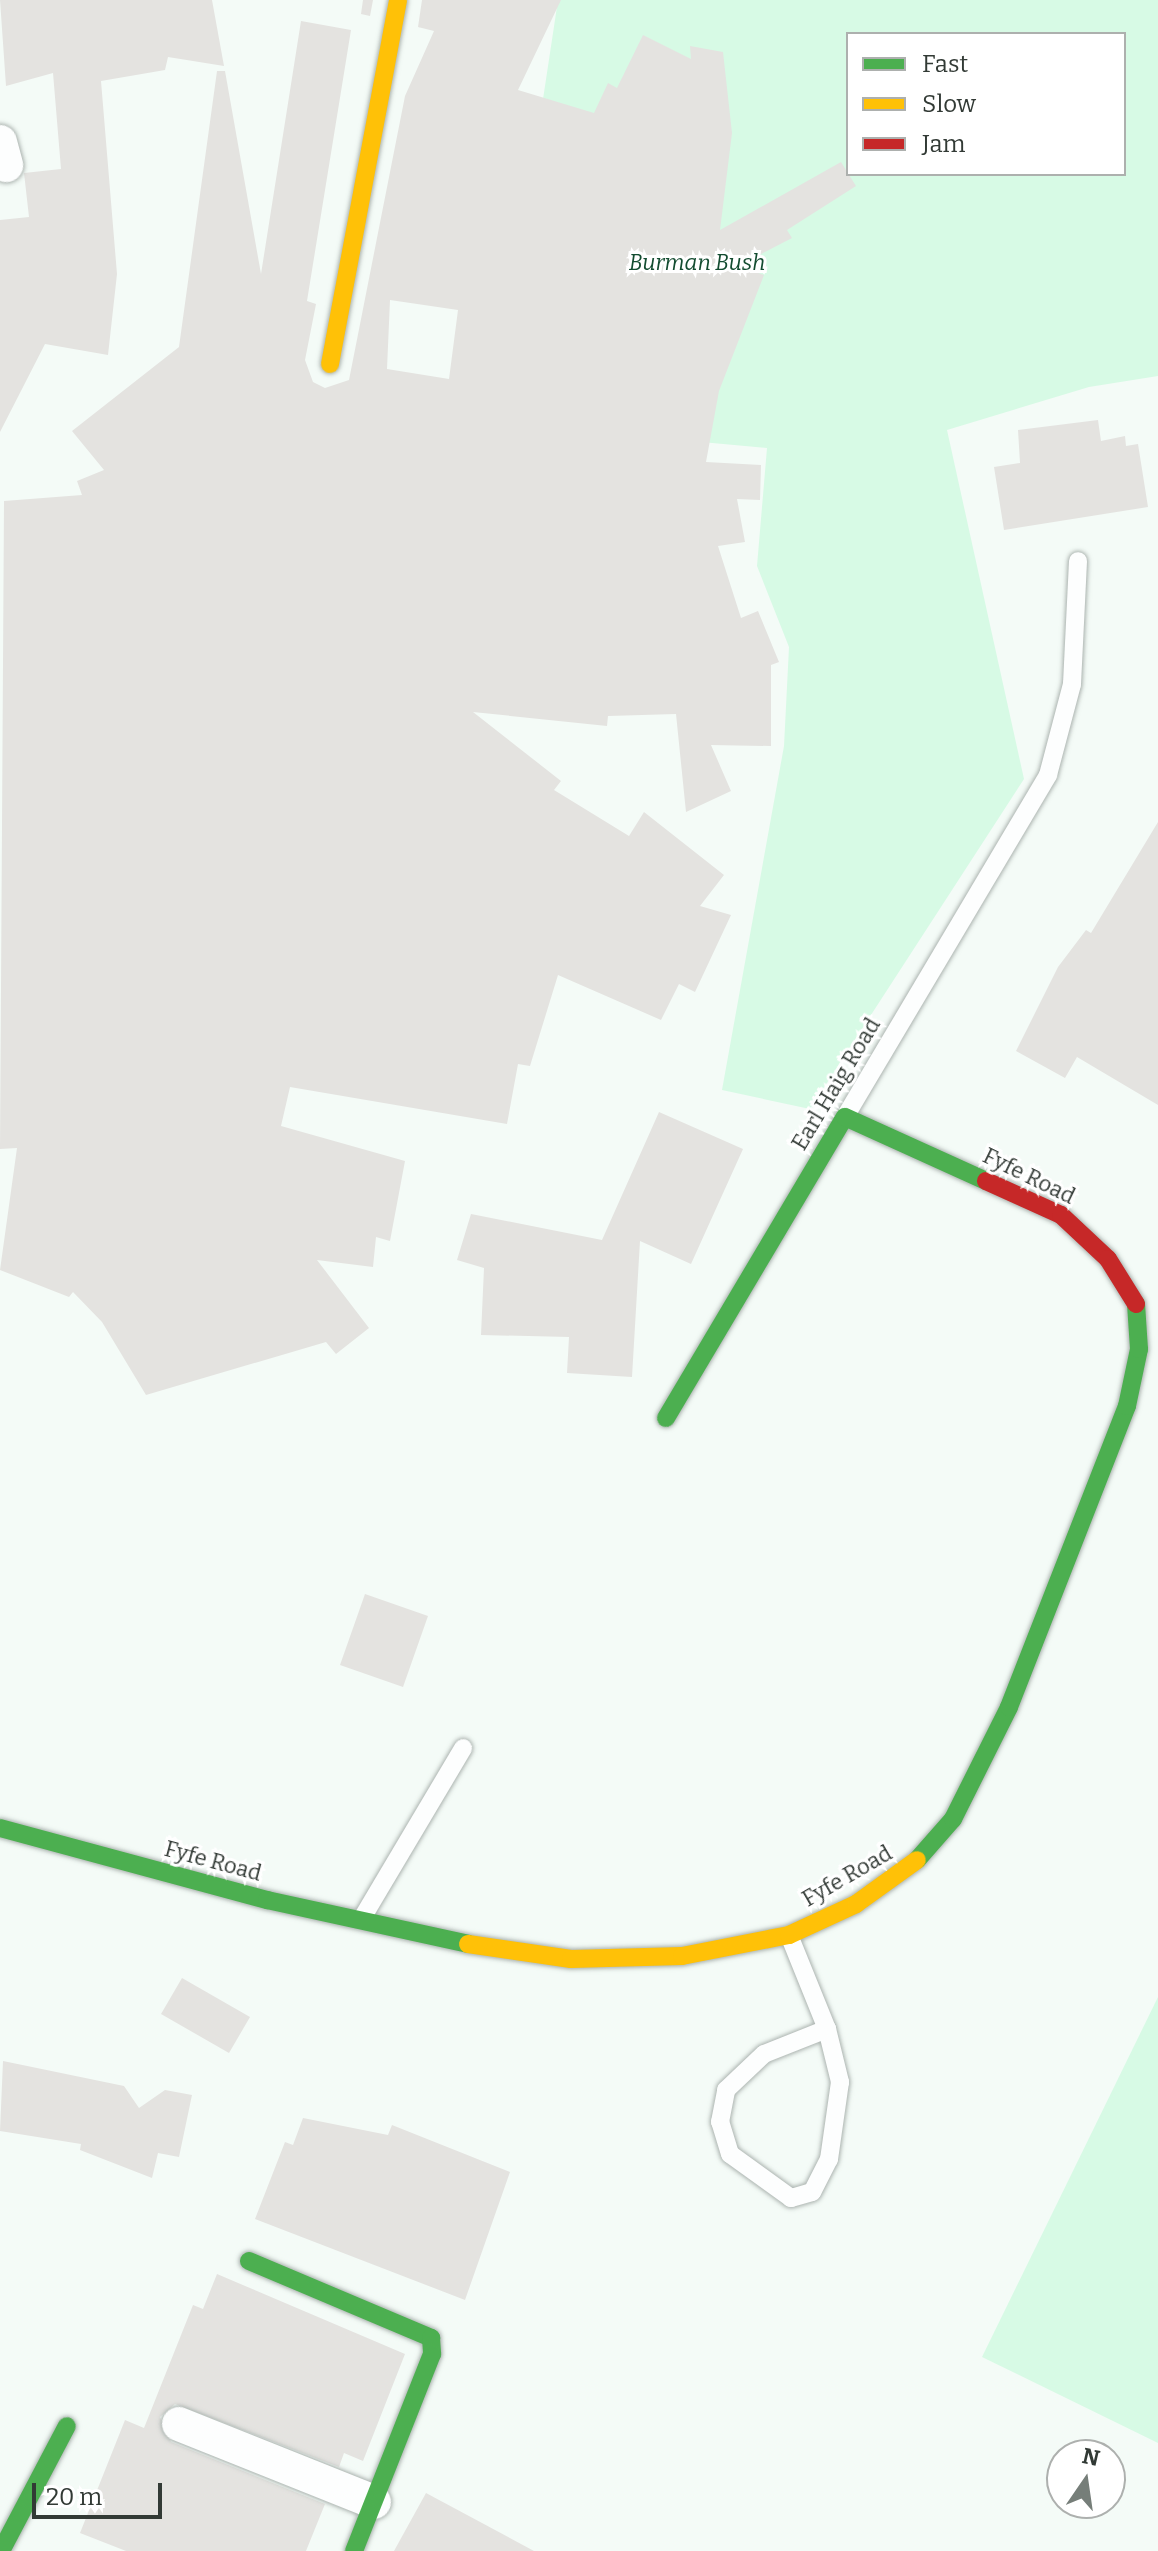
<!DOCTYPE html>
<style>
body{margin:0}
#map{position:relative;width:1158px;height:2551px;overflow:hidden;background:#f4fbf7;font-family:Bitter,serif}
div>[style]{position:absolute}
.green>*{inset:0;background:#d7fae5}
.building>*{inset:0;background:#e4e3e0}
.roads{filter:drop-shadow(0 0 2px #acb4b0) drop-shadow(0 0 2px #acb4b0)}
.lane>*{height:18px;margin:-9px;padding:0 9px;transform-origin:9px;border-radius:9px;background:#fdfefe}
.street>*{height:34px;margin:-17px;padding:0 17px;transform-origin:17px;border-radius:17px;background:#fdfefe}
.fast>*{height:18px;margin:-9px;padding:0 9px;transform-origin:9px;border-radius:9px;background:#4caf50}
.slow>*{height:18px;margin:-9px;padding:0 9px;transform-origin:9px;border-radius:9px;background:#ffc107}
.jam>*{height:18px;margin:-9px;padding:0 9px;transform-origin:9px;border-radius:9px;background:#c62828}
span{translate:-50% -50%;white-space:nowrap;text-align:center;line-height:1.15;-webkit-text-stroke:6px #fff;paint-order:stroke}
.park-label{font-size:22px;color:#134c30;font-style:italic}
.street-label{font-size:22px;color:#323a35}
.legend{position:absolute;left:846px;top:32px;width:280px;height:144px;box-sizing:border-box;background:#fff;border:2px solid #adb0ae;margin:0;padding:10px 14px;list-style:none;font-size:24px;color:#323a35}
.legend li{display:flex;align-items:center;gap:16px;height:40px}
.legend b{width:40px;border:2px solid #adb0ae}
.north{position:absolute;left:1046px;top:2439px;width:80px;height:80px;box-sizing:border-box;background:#fff;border:2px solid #adb0ae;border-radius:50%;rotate:13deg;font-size:22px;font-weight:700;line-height:32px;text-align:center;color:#323a35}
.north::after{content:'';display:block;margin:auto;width:28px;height:36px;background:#767e79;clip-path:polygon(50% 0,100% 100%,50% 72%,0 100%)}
.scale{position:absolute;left:32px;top:2483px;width:130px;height:36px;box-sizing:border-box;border:4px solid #323a35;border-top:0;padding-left:10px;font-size:24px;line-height:28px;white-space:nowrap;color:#323a35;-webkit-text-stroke:6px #fff;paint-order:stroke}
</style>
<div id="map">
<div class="green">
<i style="clip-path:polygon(evenodd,558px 0,1158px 0,1158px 376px,1089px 387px,947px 430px,1024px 779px,810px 1109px,722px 1090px,784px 746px,789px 647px,757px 566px,767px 448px,494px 423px,558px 0,848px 34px,1124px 34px,1124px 174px,848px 174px,848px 34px)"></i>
<i style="clip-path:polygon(1158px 1997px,1158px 2443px,982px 2357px)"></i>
</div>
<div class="building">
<i style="clip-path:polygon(0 0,212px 0,224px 66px,168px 57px,165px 70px,101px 81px,117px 274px,108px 355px,45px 344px,0 432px,0 220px,29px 217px,24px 173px,61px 169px,53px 73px,6px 86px)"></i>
<i style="clip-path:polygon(363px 0,373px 0,370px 16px,361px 14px)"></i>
<i style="clip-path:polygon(evenodd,422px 0,561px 0,518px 90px,594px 113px,608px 83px,617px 88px,643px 35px,691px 59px,690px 46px,723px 52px,732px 133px,720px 230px,841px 162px,856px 186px,787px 230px,792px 238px,738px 266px,764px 275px,719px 391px,706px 462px,761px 465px,760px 500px,737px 499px,745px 542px,718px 546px,741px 618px,758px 611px,779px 662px,771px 665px,771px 746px,711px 745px,731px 791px,686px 812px,676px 714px,608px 716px,607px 726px,473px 712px,561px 781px,554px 790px,629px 836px,644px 812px,724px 875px,700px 906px,731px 915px,695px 992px,679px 984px,661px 1020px,558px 975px,530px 1066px,518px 1064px,507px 1124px,290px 1087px,281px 1126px,405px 1161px,390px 1241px,376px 1237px,373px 1267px,317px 1260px,369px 1328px,336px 1354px,326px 1342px,146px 1395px,102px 1322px,73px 1292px,69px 1297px,0 1270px,17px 1148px,0 1149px,4px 501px,82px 495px,77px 481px,104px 470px,72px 431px,179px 347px,217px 71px,225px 71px,261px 274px,301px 21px,351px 30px,307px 301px,316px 304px,305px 360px,313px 382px,325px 388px,349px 380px,405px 96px,434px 31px,418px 27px,422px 0,390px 300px,458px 310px,449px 379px,387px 369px,390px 300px)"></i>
<i style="clip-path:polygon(1098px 420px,1101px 441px,1125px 436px,1126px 446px,1138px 444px,1148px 507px,1004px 530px,994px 467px,1020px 463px,1018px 430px)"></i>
<i style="clip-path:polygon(1158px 822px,1158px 1105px,1077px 1057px,1065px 1078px,1016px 1051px,1058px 967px,1086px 930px,1091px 933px)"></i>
<i style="clip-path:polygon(659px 1112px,743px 1149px,691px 1264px,640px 1241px,632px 1377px,567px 1373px,569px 1337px,481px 1335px,484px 1268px,457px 1260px,471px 1214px,602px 1240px)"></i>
<i style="clip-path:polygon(365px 1594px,428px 1616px,403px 1687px,340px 1665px)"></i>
<i style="clip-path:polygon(182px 1978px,250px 2017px,229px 2053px,161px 2014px)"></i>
<i style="clip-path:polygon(3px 2061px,124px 2086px,139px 2108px,165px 2090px,192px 2095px,179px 2157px,158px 2153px,152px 2178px,80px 2150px,81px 2144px,0 2131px)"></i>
<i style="clip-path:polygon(303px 2118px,388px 2135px,392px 2125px,510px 2172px,465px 2300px,255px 2219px,285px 2142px,293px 2145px)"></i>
<i style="clip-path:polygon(217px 2274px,405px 2354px,363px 2461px,344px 2453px,339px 2467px,175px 2404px,160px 2417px,171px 2442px,325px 2504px,306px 2551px,126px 2551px,80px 2533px,125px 2420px,144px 2428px,193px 2305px,203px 2309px)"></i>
<i style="clip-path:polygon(426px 2493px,534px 2551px,394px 2551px)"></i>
</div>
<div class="roads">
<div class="lane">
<i style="left:845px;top:1117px;width:398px;rotate:-59.3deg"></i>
<i style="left:1048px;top:775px;width:94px;rotate:-75.2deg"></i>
<i style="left:1072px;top:684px;width:123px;rotate:-87.2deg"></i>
<i style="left:361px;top:1920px;width:200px;rotate:-59.3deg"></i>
<i style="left:789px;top:1935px;width:101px;rotate:68deg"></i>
<i style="left:827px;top:2029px;width:55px;rotate:76.2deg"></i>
<i style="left:840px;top:2082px;width:78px;rotate:98.1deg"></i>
<i style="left:829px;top:2159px;width:37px;rotate:117deg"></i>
<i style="left:812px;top:2192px;width:22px;rotate:164deg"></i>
<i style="left:791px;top:2198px;width:75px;rotate:-144.2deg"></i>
<i style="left:730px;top:2154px;width:34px;rotate:-107deg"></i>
<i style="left:720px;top:2122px;width:33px;rotate:-79deg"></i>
<i style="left:726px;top:2090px;width:52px;rotate:-43.5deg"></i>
<i style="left:764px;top:2054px;width:68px;rotate:-21.6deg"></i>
</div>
<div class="street">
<i style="left:0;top:142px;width:24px;rotate:75deg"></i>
<i style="left:179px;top:2424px;width:210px;rotate:21.8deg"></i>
</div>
<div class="fast">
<i style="left:666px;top:1418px;width:350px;rotate:-59.3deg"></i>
<i style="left:845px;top:1117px;width:155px;rotate:24.4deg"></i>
<i style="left:0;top:1828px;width:277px;rotate:15.1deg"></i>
<i style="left:267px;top:1900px;width:206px;rotate:12.3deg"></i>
<i style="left:917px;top:1860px;width:55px;rotate:-48.7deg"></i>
<i style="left:953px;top:1819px;width:125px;rotate:-63.4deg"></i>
<i style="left:1009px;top:1707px;width:323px;rotate:-68.6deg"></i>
<i style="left:1127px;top:1406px;width:58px;rotate:-78.1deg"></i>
<i style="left:1139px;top:1349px;width:45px;rotate:-93.8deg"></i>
<i style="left:249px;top:2261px;width:198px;rotate:22.9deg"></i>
<i style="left:431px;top:2338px;width:16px;rotate:86deg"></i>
<i style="left:432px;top:2354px;width:212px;rotate:111.6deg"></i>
<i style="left:1px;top:2551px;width:141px;rotate:-62.2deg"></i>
</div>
<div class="slow">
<i style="left:330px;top:364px;width:370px;rotate:-79.4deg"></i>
<i style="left:468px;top:1944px;width:104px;rotate:8.3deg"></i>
<i style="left:571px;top:1959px;width:111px;rotate:-1.5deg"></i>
<i style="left:682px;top:1956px;width:109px;rotate:-11.1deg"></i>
<i style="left:789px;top:1935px;width:74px;rotate:-24.8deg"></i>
<i style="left:856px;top:1904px;width:75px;rotate:-35.8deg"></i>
</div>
<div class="jam">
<i style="left:986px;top:1181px;width:82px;rotate:24.4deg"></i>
<i style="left:1061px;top:1215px;width:64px;rotate:43.1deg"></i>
<i style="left:1108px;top:1259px;width:53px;rotate:58.1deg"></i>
</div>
</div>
<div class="park-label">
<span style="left:697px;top:263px">Burman Bush</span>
</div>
<div class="street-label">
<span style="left:836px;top:1084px;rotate:-59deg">Earl Haig Road</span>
<span style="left:1029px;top:1176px;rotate:26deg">Fyfe Road</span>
<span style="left:213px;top:1861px;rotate:15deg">Fyfe Road</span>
<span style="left:847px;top:1876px;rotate:-30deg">Fyfe Road</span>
</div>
<ul class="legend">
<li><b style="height:10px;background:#4caf50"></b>Fast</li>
<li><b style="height:10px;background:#ffc107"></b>Slow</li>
<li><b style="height:10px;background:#c62828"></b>Jam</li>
</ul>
<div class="north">N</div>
<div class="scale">20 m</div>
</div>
